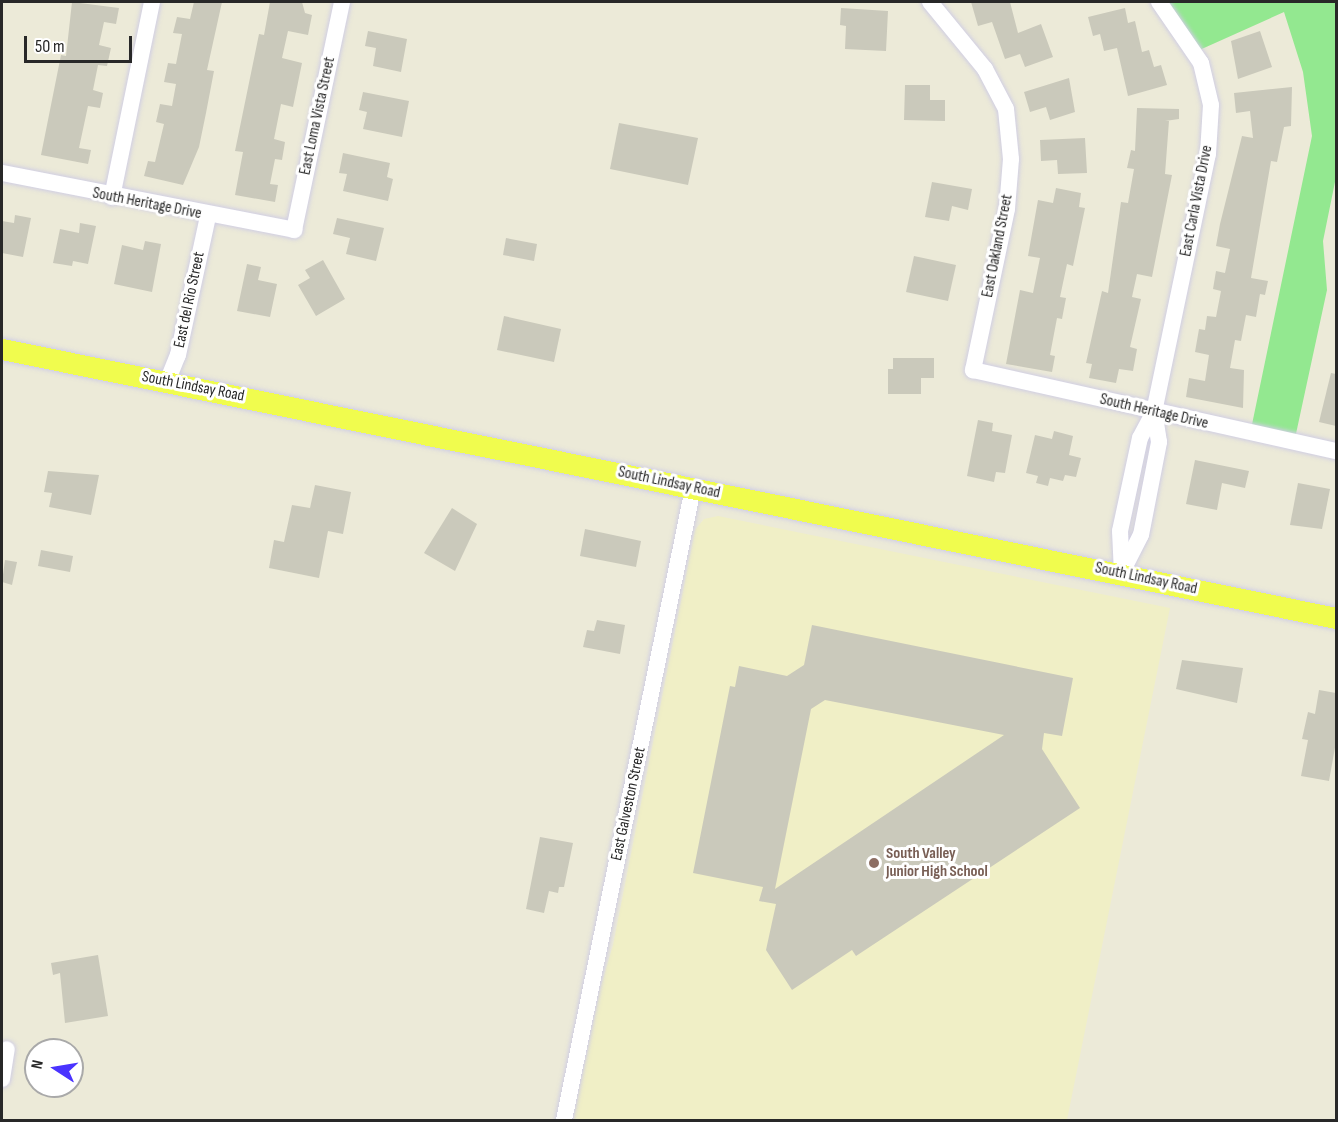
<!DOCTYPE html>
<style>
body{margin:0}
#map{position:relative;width:1338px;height:1122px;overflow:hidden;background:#ecead8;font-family:"Sofia Sans Condensed",sans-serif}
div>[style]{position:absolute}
.education>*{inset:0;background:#f0efc6}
.green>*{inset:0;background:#93e890}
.building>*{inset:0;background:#cac9bb}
.roads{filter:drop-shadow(0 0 2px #d0cee3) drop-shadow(0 0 2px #d0cee3)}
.minor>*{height:16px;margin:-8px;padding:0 8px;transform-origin:8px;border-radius:8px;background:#fff}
.major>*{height:21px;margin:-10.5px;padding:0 10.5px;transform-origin:10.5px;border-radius:10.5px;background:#f0fc4e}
.dots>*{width:16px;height:16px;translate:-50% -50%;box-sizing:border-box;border:3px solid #fff;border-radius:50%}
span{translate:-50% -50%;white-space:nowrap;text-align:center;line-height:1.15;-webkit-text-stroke:6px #fff;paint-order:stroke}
.street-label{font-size:16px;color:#282828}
.education-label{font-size:16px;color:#785e54;font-weight:700}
.left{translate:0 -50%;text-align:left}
.frame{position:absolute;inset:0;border:3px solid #282828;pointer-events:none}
.north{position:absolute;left:24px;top:1038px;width:60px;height:60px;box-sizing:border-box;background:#fff;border:2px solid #a9a9a9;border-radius:50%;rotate:282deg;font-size:16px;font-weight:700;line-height:24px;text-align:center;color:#282828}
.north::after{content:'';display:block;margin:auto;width:21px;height:27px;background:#4a33ff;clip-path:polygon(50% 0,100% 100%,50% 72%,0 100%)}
.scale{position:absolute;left:24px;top:36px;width:108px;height:27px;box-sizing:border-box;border:3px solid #282828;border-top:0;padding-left:8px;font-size:18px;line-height:21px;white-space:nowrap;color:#282828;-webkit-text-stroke:4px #fff;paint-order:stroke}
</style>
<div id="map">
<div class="education">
<i style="clip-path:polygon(718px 516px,1170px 608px,1067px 1120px,573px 1120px,600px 989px,613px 945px,695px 530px,704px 519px)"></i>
</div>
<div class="green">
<i style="clip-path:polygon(1158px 2px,1336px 2px,1336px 177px,1323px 241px,1327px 290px,1294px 443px,1250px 434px,1312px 136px,1303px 72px,1284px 12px,1195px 52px)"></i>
</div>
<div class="building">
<i style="clip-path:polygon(72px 2px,119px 8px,116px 24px,104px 22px,99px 45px,111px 48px,107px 66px,98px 65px,93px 90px,103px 93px,100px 108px,88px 106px,79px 148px,91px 150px,88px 164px,41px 155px,61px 55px,66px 56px)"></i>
<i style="clip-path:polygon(194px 2px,222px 2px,207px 70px,214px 71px,206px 113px,199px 147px,183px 185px,144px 176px,148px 161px,155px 162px,164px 124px,156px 122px,160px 104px,172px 106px,176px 84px,164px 82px,168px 63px,176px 64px,182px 34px,173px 33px,177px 17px,190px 19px)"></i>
<i style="clip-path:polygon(270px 2px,302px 2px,305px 13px,312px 15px,308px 35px,288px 31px,282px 58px,302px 63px,293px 107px,281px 104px,274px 139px,285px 142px,282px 160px,275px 159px,270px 184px,278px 185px,275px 202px,235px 195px,243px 152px,235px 151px,259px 34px,264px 35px)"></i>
<i style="clip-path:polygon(971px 2px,1010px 2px,1018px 33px,1041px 24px,1053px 57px,1025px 67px,1020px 54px,1005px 59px,992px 22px,978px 26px)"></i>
<i style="clip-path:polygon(841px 8px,888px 11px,886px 51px,845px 49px,846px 26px,840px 25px)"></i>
<i style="clip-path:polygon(1125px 8px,1128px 23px,1135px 21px,1142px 52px,1149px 50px,1154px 67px,1161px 65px,1167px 85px,1128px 96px,1117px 48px,1104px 51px,1100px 34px,1093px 36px,1088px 17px)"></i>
<i style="clip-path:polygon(368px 31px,407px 39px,401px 72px,373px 66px,376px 48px,365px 46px)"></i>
<i style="clip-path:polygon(1260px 31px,1272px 67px,1238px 79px,1231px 41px)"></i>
<i style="clip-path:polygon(1069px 78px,1075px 112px,1050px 120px,1046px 107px,1030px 112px,1024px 92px)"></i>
<i style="clip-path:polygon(905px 85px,930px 85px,930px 100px,945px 100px,945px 121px,904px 120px)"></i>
<i style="clip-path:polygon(1292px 87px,1291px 126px,1284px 127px,1277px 162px,1271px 161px,1251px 278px,1268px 281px,1265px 295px,1260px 294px,1256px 317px,1246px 315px,1241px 341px,1235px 340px,1230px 368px,1244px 370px,1243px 408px,1186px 397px,1189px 378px,1205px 381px,1209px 355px,1195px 352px,1199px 329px,1205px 330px,1207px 316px,1216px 317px,1221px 291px,1213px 289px,1216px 271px,1225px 273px,1230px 249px,1216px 246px,1220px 224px,1242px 136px,1253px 138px,1250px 111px,1236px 113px,1234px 93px)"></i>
<i style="clip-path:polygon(363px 92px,409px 101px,402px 137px,363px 129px,367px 112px,359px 110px)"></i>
<i style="clip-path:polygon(1137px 108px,1179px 109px,1179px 119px,1165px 121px,1169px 121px,1165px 174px,1172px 175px,1152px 277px,1137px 274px,1132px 297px,1141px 299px,1130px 347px,1137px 349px,1133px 371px,1119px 369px,1116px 383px,1089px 378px,1092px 364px,1086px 363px,1102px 291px,1108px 293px,1121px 202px,1128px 203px,1134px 169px,1127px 168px,1131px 150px,1135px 151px)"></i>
<i style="clip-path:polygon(619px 123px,698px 138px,688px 185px,610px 169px)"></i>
<i style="clip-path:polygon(1085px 138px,1087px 173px,1058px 174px,1057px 160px,1041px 161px,1040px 140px)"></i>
<i style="clip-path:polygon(343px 153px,390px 163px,387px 177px,393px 179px,388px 201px,343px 191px,347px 174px,339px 173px)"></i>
<i style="clip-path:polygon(932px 182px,972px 189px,968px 210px,952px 206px,949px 221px,925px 217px)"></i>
<i style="clip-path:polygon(1056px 188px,1081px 193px,1079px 207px,1085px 208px,1073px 266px,1067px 264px,1060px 297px,1066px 298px,1062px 319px,1057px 318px,1050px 355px,1055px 356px,1052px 372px,1006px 364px,1020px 290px,1033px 293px,1040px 258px,1028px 256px,1038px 200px,1053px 203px)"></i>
<i style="clip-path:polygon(15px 215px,31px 218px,23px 257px,2px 253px,2px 221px,14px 223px)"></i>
<i style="clip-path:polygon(337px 218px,384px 228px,376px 261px,346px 254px,350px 238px,333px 234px)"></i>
<i style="clip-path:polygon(80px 223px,96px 226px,88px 264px,73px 261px,72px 266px,53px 263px,60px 229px,79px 233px)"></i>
<i style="clip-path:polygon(506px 238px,537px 244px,534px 261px,503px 255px)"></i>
<i style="clip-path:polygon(145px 241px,161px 244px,152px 292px,114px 284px,122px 245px,143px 250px)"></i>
<i style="clip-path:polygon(914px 256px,956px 265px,948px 301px,906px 292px)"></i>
<i style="clip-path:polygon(323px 260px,345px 299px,316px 316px,298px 285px,310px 278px,305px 270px)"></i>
<i style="clip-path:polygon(247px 264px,261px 267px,258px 280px,277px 284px,270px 317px,237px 311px)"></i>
<i style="clip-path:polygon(504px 316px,561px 329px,554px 362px,497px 350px)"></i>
<i style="clip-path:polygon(893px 358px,934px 358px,934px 378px,921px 378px,921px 394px,888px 394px,888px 369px,893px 369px)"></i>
<i style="clip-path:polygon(1331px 373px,1336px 374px,1336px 426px,1319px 422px)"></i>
<i style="clip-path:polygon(978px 420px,993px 423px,992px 431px,1012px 435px,1005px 473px,996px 472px,994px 482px,967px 476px)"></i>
<i style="clip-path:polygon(1054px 431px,1073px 436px,1069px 455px,1081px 458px,1076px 477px,1065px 475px,1063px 481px,1050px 478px,1048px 486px,1036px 483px,1038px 476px,1026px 473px,1035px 435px,1052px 439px)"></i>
<i style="clip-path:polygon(1195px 460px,1249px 471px,1245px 488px,1222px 483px,1217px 510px,1186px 504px)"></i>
<i style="clip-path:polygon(48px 471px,99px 475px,91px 515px,49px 507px,52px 493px,44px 492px)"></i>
<i style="clip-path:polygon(1298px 483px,1330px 489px,1322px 529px,1290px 525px)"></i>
<i style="clip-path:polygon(315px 485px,351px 492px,343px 534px,328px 531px,319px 578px,269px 568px,274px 540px,284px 542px,292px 505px,310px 508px)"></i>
<i style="clip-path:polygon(452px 508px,477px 524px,455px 571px,424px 553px)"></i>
<i style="clip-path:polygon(585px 529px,641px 541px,636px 567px,580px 556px)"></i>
<i style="clip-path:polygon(41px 550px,73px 556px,70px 572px,38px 566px)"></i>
<i style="clip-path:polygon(5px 560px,17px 562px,12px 585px,2px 582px)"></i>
<i style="clip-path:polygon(597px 620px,625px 625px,620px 654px,583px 647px,587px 630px,594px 631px)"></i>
<i style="clip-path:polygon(evenodd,812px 625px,1073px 678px,1062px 736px,1044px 733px,1042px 749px,1080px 808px,856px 956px,852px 950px,792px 990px,766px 950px,776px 904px,759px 901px,763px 887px,693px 873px,730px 686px,735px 687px,739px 666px,787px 676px,804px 665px,812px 625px,825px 700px,1004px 735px,775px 889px,811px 709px,825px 700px)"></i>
<i style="clip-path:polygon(1182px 660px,1243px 668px,1237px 703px,1176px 689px)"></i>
<i style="clip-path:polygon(1319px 690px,1336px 693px,1336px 742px,1329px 781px,1301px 776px,1308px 740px,1302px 739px,1308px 712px,1315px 714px)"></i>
<i style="clip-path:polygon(540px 837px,573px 843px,564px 887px,559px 887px,558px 893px,549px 891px,544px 913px,526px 909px)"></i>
<i style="clip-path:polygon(98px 955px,108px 1016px,65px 1023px,60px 973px,53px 975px,51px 963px)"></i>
</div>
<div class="roads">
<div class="minor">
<i style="left:930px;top:2px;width:87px;rotate:50.6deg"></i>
<i style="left:985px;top:69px;width:45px;rotate:62.3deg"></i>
<i style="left:1006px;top:109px;width:50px;rotate:84.3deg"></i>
<i style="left:1011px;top:159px;width:50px;rotate:94.6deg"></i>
<i style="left:1007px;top:209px;width:165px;rotate:101.9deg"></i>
<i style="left:973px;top:370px;width:372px;rotate:12.6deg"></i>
<i style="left:2px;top:173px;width:298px;rotate:11deg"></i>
<i style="left:294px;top:230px;width:233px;rotate:-78.1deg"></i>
<i style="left:112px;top:197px;width:199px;rotate:-78.4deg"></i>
<i style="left:167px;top:382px;width:29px;rotate:-68deg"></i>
<i style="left:178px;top:355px;width:142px;rotate:-77.8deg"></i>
<i style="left:1123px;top:570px;width:39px;rotate:-63deg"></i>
<i style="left:1141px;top:535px;width:95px;rotate:-79deg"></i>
<i style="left:1159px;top:442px;width:30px;rotate:-99deg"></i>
<i style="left:1122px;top:573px;width:42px;rotate:-92.7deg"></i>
<i style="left:1120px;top:531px;width:95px;rotate:-77.9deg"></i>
<i style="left:1140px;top:438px;width:30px;rotate:-62deg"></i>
<i style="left:1154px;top:412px;width:264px;rotate:-78.2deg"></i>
<i style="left:1208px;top:154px;width:49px;rotate:-86.5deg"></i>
<i style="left:1211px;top:105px;width:43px;rotate:-103.4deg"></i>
<i style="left:1201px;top:63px;width:74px;rotate:-124.5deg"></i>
<i style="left:2px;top:1079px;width:30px;rotate:-81deg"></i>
<i style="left:564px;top:1120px;width:645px;rotate:-78.46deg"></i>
</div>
<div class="major">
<i style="left:2px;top:349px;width:1361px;rotate:11.4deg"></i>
</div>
</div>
<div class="dots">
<i style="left:874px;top:863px;background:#8d6e63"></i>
</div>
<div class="street-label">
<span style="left:318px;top:116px;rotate:-78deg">East Loma Vista Street</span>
<span style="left:1197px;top:201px;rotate:-79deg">East Carla Vista Drive</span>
<span style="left:147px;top:204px;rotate:11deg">South Heritage Drive</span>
<span style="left:998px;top:246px;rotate:-79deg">East Oakland Street</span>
<span style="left:190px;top:300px;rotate:-78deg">East del Rio Street</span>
<span style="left:193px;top:387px;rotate:11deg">South Lindsay Road</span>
<span style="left:1154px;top:412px;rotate:13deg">South Heritage Drive</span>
<span style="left:669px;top:483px;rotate:12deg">South Lindsay Road</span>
<span style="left:1146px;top:579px;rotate:12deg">South Lindsay Road</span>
<span style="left:629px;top:804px;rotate:-78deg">East Galveston Street</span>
</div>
<div class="education-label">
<span class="left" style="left:886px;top:863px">South Valley<br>Junior High School</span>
</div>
<div class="frame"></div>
<div class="north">N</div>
<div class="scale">50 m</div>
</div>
